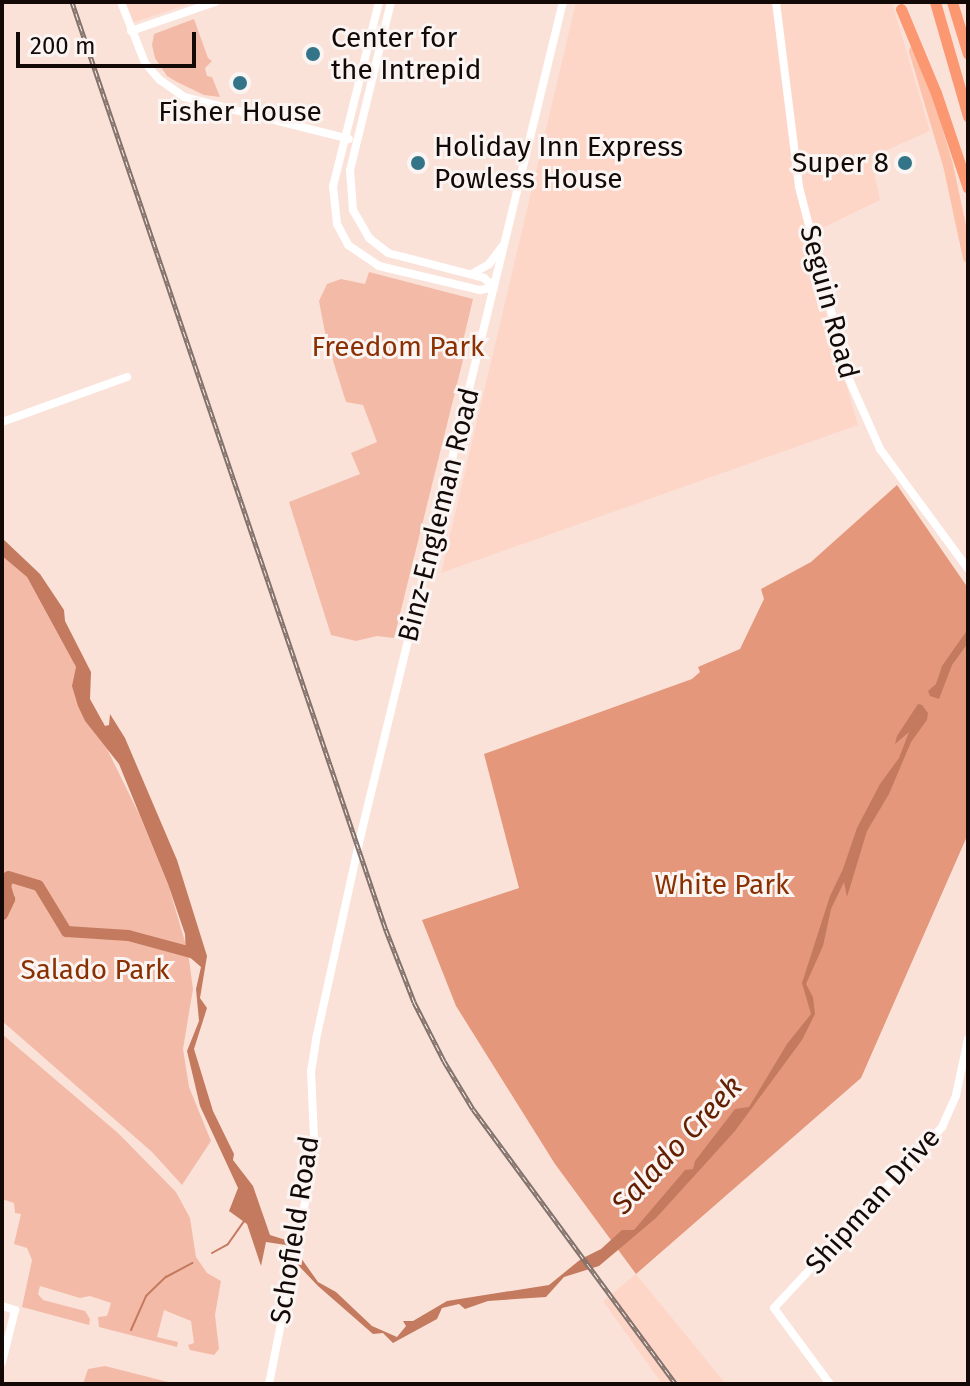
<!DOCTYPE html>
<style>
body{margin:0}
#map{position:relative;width:970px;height:1386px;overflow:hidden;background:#fbe2d9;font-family:"Fira Sans",sans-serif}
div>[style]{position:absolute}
.built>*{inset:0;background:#fdd6c8}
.green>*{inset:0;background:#f3bba7}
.forest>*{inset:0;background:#e4977a}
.water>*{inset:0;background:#c47a5e}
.stream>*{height:2px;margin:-1px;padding:0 1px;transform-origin:1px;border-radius:1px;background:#c47a5e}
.river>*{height:11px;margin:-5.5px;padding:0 5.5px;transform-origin:5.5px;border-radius:5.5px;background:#c47a5e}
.minor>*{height:8px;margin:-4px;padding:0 4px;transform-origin:4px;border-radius:4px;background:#fff}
.major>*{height:10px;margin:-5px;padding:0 5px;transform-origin:5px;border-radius:5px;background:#fdc1aa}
.highway>*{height:11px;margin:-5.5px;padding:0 5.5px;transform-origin:5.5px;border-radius:5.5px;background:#fb9771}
.rail>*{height:5px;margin-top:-2.5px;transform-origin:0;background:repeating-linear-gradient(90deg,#faf4f2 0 6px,#83726c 0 12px);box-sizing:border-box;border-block:2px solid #83726c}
.dots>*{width:22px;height:22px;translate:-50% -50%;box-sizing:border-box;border:4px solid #faf4f2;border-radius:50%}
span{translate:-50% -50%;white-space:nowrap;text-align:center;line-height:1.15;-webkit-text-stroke:6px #faf4f2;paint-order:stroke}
.poi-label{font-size:28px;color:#130a07}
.left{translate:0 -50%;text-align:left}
.right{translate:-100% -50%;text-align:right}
.street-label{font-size:28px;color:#130a07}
.park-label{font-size:28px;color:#8a3002}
.water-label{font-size:30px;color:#631f00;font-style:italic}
.frame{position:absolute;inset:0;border:4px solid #130a07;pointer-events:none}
.scale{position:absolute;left:16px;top:32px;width:180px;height:36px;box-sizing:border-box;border:4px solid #130a07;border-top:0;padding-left:10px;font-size:24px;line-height:28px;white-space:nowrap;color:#130a07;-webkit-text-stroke:6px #faf4f2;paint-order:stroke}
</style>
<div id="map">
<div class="built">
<i style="clip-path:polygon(125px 2px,195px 2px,132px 23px)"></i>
<i style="clip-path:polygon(576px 2px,892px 2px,930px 131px,871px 157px,880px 200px,804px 237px,858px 425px,441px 573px)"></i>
<i style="clip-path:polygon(636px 1274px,726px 1384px,662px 1384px,603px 1301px)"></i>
</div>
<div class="green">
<i style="clip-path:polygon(194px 19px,208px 58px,212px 61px,205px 68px,207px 76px,212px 77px,220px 97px,204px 95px,177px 82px,167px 76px,155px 58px,152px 45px,154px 34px)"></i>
<i style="clip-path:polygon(369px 272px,473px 299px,463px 341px,466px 348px,394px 638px,377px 636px,356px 641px,331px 635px,289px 502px,360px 474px,351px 453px,377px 442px,363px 405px,346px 402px,326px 338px,319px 301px,327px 284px,341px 279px,365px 284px)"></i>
<i style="clip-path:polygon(2px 556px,27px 577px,76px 667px,73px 686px,85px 721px,107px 749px,140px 816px,168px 884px,188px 952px,193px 989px,183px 1049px,189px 1087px,211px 1141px,182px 1185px,152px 1152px,2px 1021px)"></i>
<i style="clip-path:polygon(2px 1034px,118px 1133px,176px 1192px,190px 1218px,196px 1257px,207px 1273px,221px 1281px,215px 1315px,219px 1349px,214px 1355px,190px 1350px,188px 1345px,194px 1343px,191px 1321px,164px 1310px,157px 1337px,178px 1342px,177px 1347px,99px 1327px,98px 1317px,107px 1316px,111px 1303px,90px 1296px,80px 1298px,40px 1286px,38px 1294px,43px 1300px,85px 1311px,90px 1319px,89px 1325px,22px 1307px,32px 1260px,27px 1248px,14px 1244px,21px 1214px,15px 1213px,14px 1203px,2px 1199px)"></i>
<i style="clip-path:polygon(105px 1366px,176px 1384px,83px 1384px,88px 1369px)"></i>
</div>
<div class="forest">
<i style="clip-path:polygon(897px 485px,968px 588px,968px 834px,861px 1078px,636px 1274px,555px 1164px,456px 1006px,422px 920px,519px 888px,484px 754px,692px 679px,700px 672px,698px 667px,740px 649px,764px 599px,761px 589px,811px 562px)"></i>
</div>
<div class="water">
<i style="clip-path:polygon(2px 538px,40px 574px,64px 610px,65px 621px,91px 672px,90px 699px,105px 726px,109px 725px,110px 714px,125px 738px,177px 860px,207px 956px,200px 998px,207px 1008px,194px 1049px,213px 1111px,234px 1154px,233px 1160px,253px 1186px,270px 1235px,289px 1241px,318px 1282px,336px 1292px,372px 1326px,397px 1337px,406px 1326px,403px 1321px,413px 1321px,447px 1301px,549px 1285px,581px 1259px,601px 1249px,622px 1230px,634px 1230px,685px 1170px,693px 1169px,695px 1161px,735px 1109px,749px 1107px,787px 1044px,811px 1014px,802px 983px,830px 896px,843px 869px,857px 828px,880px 784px,899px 758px,909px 732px,895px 744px,897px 736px,918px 704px,922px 705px,928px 713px,927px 720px,911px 742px,889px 794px,867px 831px,847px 897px,844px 882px,831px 909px,823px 946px,806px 984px,813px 997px,815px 1014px,802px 1040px,735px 1131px,656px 1218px,599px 1266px,564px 1277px,546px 1297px,488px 1301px,465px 1309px,459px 1304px,442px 1308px,437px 1319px,393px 1343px,383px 1333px,373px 1334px,318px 1286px,297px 1264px,286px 1245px,266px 1242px,261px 1266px,247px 1224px,229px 1211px,238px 1188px,200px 1106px,187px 1051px,199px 1021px,196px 989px,201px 967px,186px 954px,185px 934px,168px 884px,119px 764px,85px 721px,78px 706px,72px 686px,76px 667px,27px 577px,2px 556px)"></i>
<i style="clip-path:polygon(968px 629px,968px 643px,952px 665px,939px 699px,930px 696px,928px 691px,936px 684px,942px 666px)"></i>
</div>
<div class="stream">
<i style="left:212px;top:1253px;width:18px;rotate:-29deg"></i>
<i style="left:228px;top:1244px;width:28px;rotate:-55deg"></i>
<i style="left:131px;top:1330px;width:37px;rotate:-66deg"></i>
<i style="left:146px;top:1296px;width:28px;rotate:-44deg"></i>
<i style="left:166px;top:1277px;width:30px;rotate:-28deg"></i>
</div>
<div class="river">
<i style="left:2px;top:914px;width:17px;rotate:-65deg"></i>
<i style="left:9px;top:899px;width:14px;rotate:-107deg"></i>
<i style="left:5px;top:886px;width:10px;rotate:-73deg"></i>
<i style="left:8px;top:876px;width:31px;rotate:17deg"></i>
<i style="left:38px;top:885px;width:54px;rotate:58.7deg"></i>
<i style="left:66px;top:931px;width:62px;rotate:3.7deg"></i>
<i style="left:128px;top:935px;width:73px;rotate:15.2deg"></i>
</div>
<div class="minor">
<i style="left:121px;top:2px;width:66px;rotate:68.5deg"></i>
<i style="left:145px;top:63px;width:23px;rotate:49deg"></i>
<i style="left:160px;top:80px;width:29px;rotate:35deg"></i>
<i style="left:184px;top:97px;width:170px;rotate:14.3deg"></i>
<i style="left:379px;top:2px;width:190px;rotate:104deg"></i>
<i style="left:333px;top:186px;width:38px;rotate:84deg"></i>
<i style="left:337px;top:224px;width:24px;rotate:62deg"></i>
<i style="left:348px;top:245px;width:37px;rotate:34deg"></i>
<i style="left:379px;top:266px;width:104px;rotate:13.4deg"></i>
<i style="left:480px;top:290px;width:14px;rotate:-12deg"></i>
<i style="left:391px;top:2px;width:173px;rotate:103.7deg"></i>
<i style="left:350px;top:170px;width:40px;rotate:85.7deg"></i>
<i style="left:353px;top:210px;width:32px;rotate:60deg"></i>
<i style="left:369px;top:238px;width:24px;rotate:38deg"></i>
<i style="left:388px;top:253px;width:99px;rotate:14.6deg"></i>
<i style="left:484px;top:278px;width:13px;rotate:42deg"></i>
<i style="left:776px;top:2px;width:186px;rotate:82.9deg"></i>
<i style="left:799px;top:187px;width:196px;rotate:75.5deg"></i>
<i style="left:848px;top:377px;width:79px;rotate:66deg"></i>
<i style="left:880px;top:449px;width:149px;rotate:53.7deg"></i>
<i style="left:131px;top:31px;width:89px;rotate:-19deg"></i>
<i style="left:472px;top:274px;width:20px;rotate:-30deg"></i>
<i style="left:489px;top:264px;width:21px;rotate:-53deg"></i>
<i style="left:2px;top:422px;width:133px;rotate:-19.8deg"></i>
<i style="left:2px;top:1306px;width:14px;rotate:17deg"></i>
<i style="left:15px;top:1310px;width:54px;rotate:104deg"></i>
<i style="left:269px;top:1384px;width:216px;rotate:-78.8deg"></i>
<i style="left:311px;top:1172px;width:35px;rotate:-85deg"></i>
<i style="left:314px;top:1137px;width:65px;rotate:-92.6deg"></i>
<i style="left:311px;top:1072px;width:33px;rotate:-81deg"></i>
<i style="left:316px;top:1039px;width:214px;rotate:-77.6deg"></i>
<i style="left:362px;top:830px;width:852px;rotate:-76.36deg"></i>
<i style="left:830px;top:1384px;width:94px;rotate:-126.4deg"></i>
<i style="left:774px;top:1308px;width:247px;rotate:-47.1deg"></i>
<i style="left:942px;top:1127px;width:35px;rotate:-66deg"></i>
<i style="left:956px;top:1095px;width:57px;rotate:-77.9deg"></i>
</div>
<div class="major">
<i style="left:914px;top:51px;width:119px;rotate:73.4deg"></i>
<i style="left:948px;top:165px;width:95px;rotate:77.9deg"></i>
</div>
<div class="highway">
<i style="left:935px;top:2px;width:119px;rotate:73.9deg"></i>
<i style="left:952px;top:2px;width:54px;rotate:72.9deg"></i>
<i style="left:901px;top:9px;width:91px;rotate:67.4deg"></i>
<i style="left:936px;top:93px;width:100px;rotate:71.4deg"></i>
</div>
<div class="rail">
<i style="left:72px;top:2px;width:980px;rotate:71.31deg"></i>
<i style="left:386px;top:930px;width:77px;rotate:68.7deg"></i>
<i style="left:414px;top:1002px;width:66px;rotate:63deg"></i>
<i style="left:444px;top:1061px;width:56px;rotate:58.9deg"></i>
<i style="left:473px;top:1109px;width:342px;rotate:53.6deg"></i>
</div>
<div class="dots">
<i style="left:313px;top:54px;background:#347488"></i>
<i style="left:240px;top:83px;background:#347488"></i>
<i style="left:418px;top:163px;background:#347488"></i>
<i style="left:905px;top:163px;background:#347488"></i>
</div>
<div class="poi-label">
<span class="left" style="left:331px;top:54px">Center for<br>the Intrepid</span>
<span style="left:240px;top:112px">Fisher House</span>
<span class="left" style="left:434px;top:163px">Holiday Inn Express<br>Powless House</span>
<span class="right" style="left:889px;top:163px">Super 8</span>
</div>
<div class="street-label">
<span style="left:829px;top:302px;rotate:75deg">Seguin Road</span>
<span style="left:439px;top:515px;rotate:-76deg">Binz-Engleman Road</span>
<span style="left:873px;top:1201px;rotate:-48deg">Shipman Drive</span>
<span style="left:295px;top:1230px;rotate:-81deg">Schofield Road</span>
</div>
<div class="park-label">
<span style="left:398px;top:347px">Freedom Park</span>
<span style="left:722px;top:885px">White Park</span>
<span style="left:95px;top:970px">Salado Park</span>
</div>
<div class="water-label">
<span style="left:677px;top:1145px;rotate:-47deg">Salado Creek</span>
</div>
<div class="frame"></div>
<div class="scale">200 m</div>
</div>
